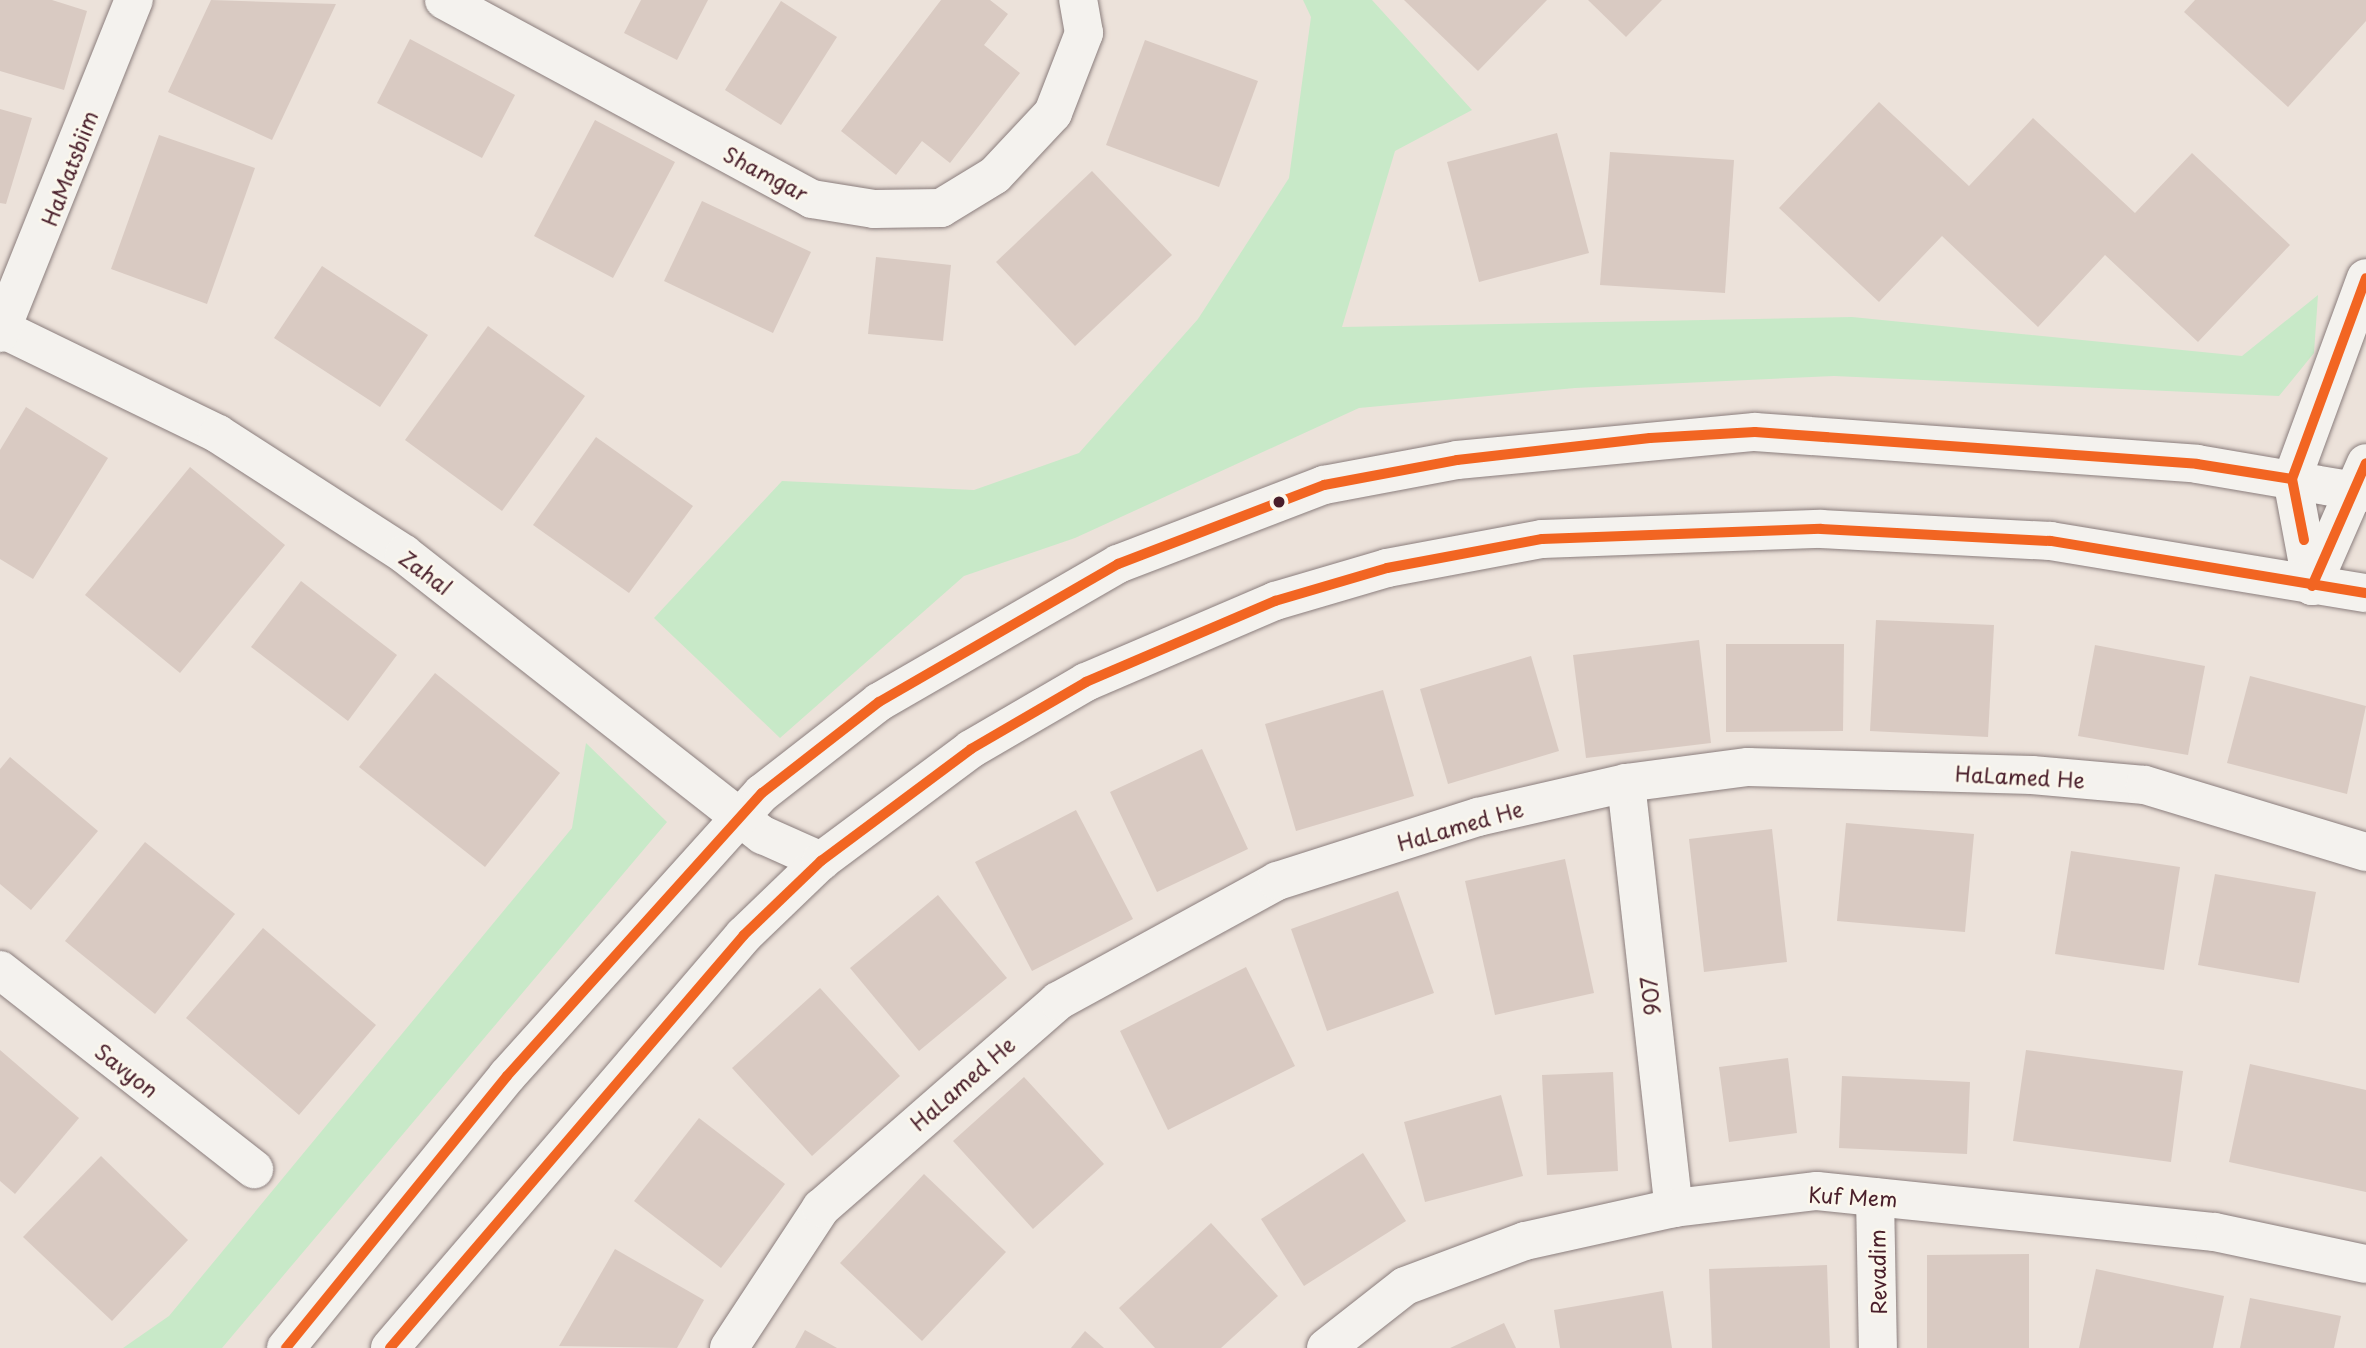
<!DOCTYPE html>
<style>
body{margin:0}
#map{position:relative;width:2366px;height:1348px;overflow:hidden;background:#ece2da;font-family:"Playpen Sans",sans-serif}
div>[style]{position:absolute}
.green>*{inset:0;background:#c8e9c8}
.building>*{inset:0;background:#d9cac2}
.roads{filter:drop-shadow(0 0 2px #8b7e7d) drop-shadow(0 0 2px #8b7e7d)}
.minor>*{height:38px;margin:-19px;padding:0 19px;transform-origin:19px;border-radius:19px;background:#f4f2ee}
.bus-1>*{height:10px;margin:-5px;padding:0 5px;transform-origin:5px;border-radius:5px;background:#f26522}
.dots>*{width:19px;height:19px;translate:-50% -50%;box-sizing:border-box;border:4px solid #fbf7ec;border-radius:50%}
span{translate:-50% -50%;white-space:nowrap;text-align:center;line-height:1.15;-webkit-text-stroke:5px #fbf7ec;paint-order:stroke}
.street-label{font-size:21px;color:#4a1f2b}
</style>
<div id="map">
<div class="green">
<i style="clip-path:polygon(1303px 0,1372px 0,1472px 110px,1395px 151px,1342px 327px,1852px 317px,2242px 356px,2318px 295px,2314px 353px,2279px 396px,1834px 376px,1575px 388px,1359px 408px,1075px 538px,964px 576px,780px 738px,654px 618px,782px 481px,974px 490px,1079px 453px,1198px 319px,1289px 178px,1311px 17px)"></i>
<i style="clip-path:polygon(586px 743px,667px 822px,222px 1348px,123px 1348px,169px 1316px,572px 828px)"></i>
</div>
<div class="building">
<i style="clip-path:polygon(0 0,52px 0,87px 11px,64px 90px,0 71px)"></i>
<i style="clip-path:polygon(211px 0,336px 4px,272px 140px,168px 92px)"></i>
<i style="clip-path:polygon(641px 0,708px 0,677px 60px,624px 33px)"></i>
<i style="clip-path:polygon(941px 0,990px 0,1008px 14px,984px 45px,1020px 73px,950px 163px,922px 141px,896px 175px,841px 131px)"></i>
<i style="clip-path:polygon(1404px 0,1547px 0,1478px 71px)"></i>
<i style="clip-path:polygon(1588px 0,1662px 0,1626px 37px)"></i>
<i style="clip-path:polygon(2195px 0,2366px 0,2366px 21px,2288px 107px,2184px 12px)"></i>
<i style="clip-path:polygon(781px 1px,837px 37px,781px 125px,725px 90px)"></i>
<i style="clip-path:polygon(410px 39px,515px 95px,482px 158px,377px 103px)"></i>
<i style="clip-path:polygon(1145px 40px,1258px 81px,1219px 187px,1106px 145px)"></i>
<i style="clip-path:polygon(1879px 102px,1969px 186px,2033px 118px,2135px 213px,2192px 153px,2290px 245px,2198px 342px,2105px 255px,2038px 327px,1942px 236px,1879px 302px,1779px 208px)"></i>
<i style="clip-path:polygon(0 109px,32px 118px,6px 204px,0 203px)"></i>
<i style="clip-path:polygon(595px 120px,675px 162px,613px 278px,534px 236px)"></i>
<i style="clip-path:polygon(1557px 133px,1589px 253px,1479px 282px,1447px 162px)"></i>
<i style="clip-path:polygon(159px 135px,255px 168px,207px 304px,111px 269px)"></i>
<i style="clip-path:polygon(1610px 152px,1734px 160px,1725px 293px,1600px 285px)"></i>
<i style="clip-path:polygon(1092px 171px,1172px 255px,1075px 346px,996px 262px)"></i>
<i style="clip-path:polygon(702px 201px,811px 252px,773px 333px,664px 281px)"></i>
<i style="clip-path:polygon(876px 257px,951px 265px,943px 341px,868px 334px)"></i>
<i style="clip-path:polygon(322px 266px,428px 335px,380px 407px,274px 338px)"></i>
<i style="clip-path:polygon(488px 326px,585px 396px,502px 511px,405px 440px)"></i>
<i style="clip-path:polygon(26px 407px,108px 458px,33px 579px,0 559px,0 450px)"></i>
<i style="clip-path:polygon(596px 437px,693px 506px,629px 593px,533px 525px)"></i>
<i style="clip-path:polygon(190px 467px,285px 545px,180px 673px,85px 595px)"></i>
<i style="clip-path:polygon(301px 581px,397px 655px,348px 721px,251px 647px)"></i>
<i style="clip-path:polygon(1876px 620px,1994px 625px,1988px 737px,1870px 731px)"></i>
<i style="clip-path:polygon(1699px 640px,1711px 743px,1586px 758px,1573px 655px)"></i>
<i style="clip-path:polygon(1726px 644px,1844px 644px,1843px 731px,1726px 732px)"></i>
<i style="clip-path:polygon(2095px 645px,2205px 666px,2188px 755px,2078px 736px)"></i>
<i style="clip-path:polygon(1531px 656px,1559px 751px,1448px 784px,1420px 689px)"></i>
<i style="clip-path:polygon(435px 673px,560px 773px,485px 867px,359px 767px)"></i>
<i style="clip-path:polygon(2250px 676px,2366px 706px,2347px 794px,2227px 763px)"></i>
<i style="clip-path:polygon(1383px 690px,1414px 796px,1296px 831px,1265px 724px)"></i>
<i style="clip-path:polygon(1202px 749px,1248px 849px,1157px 892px,1110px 792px)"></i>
<i style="clip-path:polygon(10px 757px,98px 831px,31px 910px,0 884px,0 769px)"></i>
<i style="clip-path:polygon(1076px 810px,1133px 919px,1032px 971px,975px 862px)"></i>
<i style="clip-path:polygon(1846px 823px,1974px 834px,1965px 932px,1837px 921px)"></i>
<i style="clip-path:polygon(1772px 829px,1787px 962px,1704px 972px,1689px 839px)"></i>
<i style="clip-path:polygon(145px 842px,235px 914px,155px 1014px,65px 941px)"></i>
<i style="clip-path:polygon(2071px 851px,2180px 867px,2164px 970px,2055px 954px)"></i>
<i style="clip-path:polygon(1565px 859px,1594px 993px,1495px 1015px,1465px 881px)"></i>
<i style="clip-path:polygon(2215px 874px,2316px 892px,2299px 983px,2198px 965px)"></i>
<i style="clip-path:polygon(1398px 891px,1434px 993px,1327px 1031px,1291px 929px)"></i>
<i style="clip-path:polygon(938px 895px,1007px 978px,919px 1051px,850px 968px)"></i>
<i style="clip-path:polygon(263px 928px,376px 1025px,299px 1115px,186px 1018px)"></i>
<i style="clip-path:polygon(1246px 967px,1295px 1066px,1168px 1130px,1120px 1031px)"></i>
<i style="clip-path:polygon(820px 988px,900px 1076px,812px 1156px,732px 1068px)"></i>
<i style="clip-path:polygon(0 1050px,79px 1118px,15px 1194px,0 1181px)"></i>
<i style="clip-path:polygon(2026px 1050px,2183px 1071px,2171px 1162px,2013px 1141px)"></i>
<i style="clip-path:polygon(1788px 1058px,1797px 1133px,1729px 1142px,1719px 1067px)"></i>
<i style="clip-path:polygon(2250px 1064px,2366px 1090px,2366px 1192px,2229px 1162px)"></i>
<i style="clip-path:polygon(1613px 1072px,1618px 1171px,1547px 1175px,1542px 1075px)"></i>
<i style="clip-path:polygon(1842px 1076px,1970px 1082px,1967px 1154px,1839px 1148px)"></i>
<i style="clip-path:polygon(1024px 1077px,1104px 1164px,1033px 1229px,953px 1141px)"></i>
<i style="clip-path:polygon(1501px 1095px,1523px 1176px,1425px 1202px,1404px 1122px)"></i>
<i style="clip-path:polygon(699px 1118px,785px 1184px,721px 1268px,634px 1201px)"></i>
<i style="clip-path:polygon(1363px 1153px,1406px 1221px,1304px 1286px,1261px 1219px)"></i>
<i style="clip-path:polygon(101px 1156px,188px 1240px,112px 1321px,23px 1237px)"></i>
<i style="clip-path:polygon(924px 1174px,1006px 1252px,922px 1341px,840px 1263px)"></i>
<i style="clip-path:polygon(1211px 1223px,1278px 1296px,1221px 1348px,1155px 1348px,1119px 1308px)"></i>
<i style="clip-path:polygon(615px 1249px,704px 1300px,677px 1348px,559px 1346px)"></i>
<i style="clip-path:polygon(2029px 1254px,2029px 1348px,1927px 1348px,1927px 1255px)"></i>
<i style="clip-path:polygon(1827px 1265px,1830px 1348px,1712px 1348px,1709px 1269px)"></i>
<i style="clip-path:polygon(2096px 1269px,2224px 1296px,2213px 1348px,2079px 1348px)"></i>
<i style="clip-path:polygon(1663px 1291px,1672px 1348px,1560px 1348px,1554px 1310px)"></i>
<i style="clip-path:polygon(2250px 1298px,2341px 1316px,2334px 1348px,2240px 1348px)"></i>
<i style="clip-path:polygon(1504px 1323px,1516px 1348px,1450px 1348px)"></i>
<i style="clip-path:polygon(805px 1330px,837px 1348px,795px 1348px)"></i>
<i style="clip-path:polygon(1085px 1331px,1104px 1348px,1071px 1348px)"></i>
</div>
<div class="roads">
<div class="minor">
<i style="left:444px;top:0;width:418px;rotate:28.4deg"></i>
<i style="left:812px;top:199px;width:63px;rotate:9.2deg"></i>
<i style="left:874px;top:209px;width:67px;rotate:-0.9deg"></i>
<i style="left:941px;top:208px;width:63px;rotate:-31.4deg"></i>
<i style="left:995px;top:175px;width:85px;rotate:-46.9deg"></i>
<i style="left:1053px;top:113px;width:86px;rotate:-68.8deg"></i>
<i style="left:1084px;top:33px;width:34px;rotate:-100deg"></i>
<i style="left:0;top:328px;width:242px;rotate:25.9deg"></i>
<i style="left:218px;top:434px;width:221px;rotate:32.8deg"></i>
<i style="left:404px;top:554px;width:456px;rotate:38.1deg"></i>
<i style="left:763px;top:835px;width:64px;rotate:24.1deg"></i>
<i style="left:0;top:333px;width:359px;rotate:-68.1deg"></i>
<i style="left:2312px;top:586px;width:109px;rotate:-100.6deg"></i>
<i style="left:2292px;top:479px;width:214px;rotate:-69.8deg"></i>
<i style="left:2312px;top:586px;width:134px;rotate:-66.3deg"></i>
<i style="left:1626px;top:783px;width:428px;rotate:83.6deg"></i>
<i style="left:0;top:970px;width:323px;rotate:38.1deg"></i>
<i style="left:1875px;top:1197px;width:151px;rotate:88.9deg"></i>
<i style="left:286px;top:1348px;width:350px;rotate:-50.9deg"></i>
<i style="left:507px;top:1076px;width:381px;rotate:-48deg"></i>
<i style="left:762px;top:793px;width:148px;rotate:-37.9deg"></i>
<i style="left:879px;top:702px;width:276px;rotate:-30deg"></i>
<i style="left:1118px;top:564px;width:221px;rotate:-21deg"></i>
<i style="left:1324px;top:485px;width:135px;rotate:-10.6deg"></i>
<i style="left:1457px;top:460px;width:299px;rotate:-5.4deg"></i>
<i style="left:1755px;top:432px;width:443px;rotate:4.1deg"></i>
<i style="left:2197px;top:464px;width:171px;rotate:9.7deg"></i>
<i style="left:390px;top:1348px;width:544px;rotate:-49.4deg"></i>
<i style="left:744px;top:935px;width:107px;rotate:-43.9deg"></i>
<i style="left:821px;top:861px;width:187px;rotate:-36.7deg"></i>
<i style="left:971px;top:749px;width:133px;rotate:-30.2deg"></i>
<i style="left:1086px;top:682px;width:206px;rotate:-23.2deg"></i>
<i style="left:1275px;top:601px;width:117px;rotate:-16.4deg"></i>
<i style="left:1387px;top:568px;width:158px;rotate:-10.6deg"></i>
<i style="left:1542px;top:539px;width:279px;rotate:-2.1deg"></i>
<i style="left:1821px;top:529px;width:230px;rotate:3deg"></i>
<i style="left:2051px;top:541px;width:319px;rotate:9.4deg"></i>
<i style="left:729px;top:1348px;width:168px;rotate:-56.7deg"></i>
<i style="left:821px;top:1208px;width:315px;rotate:-41.1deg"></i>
<i style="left:1058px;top:1001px;width:250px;rotate:-28.7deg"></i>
<i style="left:1277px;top:881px;width:211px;rotate:-17.7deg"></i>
<i style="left:1478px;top:817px;width:152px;rotate:-12.9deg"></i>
<i style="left:1626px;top:783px;width:123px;rotate:-7.5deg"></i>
<i style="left:1748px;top:767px;width:284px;rotate:1.6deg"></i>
<i style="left:2032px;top:775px;width:113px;rotate:5.1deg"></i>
<i style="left:2145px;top:785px;width:231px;rotate:16.9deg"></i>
<i style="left:1326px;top:1348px;width:100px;rotate:-38.1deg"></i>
<i style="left:1405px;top:1286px;width:128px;rotate:-20.6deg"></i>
<i style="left:1525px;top:1241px;width:153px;rotate:-12.5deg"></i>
<i style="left:1674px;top:1208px;width:144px;rotate:-6.8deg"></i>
<i style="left:1817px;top:1191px;width:400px;rotate:5.9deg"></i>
<i style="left:2215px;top:1232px;width:154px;rotate:12deg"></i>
</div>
</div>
<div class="bus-1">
<i style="left:2304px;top:540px;width:62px;rotate:-101.1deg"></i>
<i style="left:2292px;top:479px;width:214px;rotate:-69.8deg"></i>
<i style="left:2312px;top:586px;width:134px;rotate:-66.3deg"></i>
<i style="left:286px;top:1348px;width:350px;rotate:-50.9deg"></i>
<i style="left:507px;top:1076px;width:381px;rotate:-48deg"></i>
<i style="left:762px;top:793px;width:148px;rotate:-37.9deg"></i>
<i style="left:879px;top:702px;width:276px;rotate:-30deg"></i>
<i style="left:1118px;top:564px;width:221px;rotate:-21deg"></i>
<i style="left:1324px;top:485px;width:135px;rotate:-10.6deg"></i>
<i style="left:1457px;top:460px;width:194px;rotate:-6.5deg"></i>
<i style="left:1650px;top:438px;width:105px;rotate:-3.3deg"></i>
<i style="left:1755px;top:432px;width:443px;rotate:4.1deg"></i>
<i style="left:2197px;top:464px;width:96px;rotate:9deg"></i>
<i style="left:390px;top:1348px;width:544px;rotate:-49.4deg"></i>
<i style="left:744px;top:935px;width:107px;rotate:-43.9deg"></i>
<i style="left:821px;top:861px;width:187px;rotate:-36.7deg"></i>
<i style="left:971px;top:749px;width:133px;rotate:-30.2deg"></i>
<i style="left:1086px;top:682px;width:206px;rotate:-23.2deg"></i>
<i style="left:1275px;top:601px;width:117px;rotate:-16.4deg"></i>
<i style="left:1387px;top:568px;width:158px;rotate:-10.6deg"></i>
<i style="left:1542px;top:539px;width:279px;rotate:-2.1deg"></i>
<i style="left:1821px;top:529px;width:230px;rotate:3deg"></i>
<i style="left:2051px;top:541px;width:319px;rotate:9.4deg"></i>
</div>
<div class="dots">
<i style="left:1279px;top:502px;background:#4a1f2b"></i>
</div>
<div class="street-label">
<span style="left:69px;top:168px;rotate:-69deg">HaMatsbiim</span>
<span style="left:766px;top:173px;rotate:28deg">Shamgar</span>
<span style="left:426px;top:572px;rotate:37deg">Zahal</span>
<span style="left:2020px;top:776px;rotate:3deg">HaLamed He</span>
<span style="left:1460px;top:825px;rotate:-16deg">HaLamed He</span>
<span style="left:1650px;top:996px;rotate:-96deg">907</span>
<span style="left:127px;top:1070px;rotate:38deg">Savyon</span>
<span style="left:962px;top:1083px;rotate:-41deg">HaLamed He</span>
<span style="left:1853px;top:1196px;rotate:3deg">Kuf Mem</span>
<span style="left:1877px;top:1272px;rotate:-91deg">Revadim</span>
</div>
</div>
